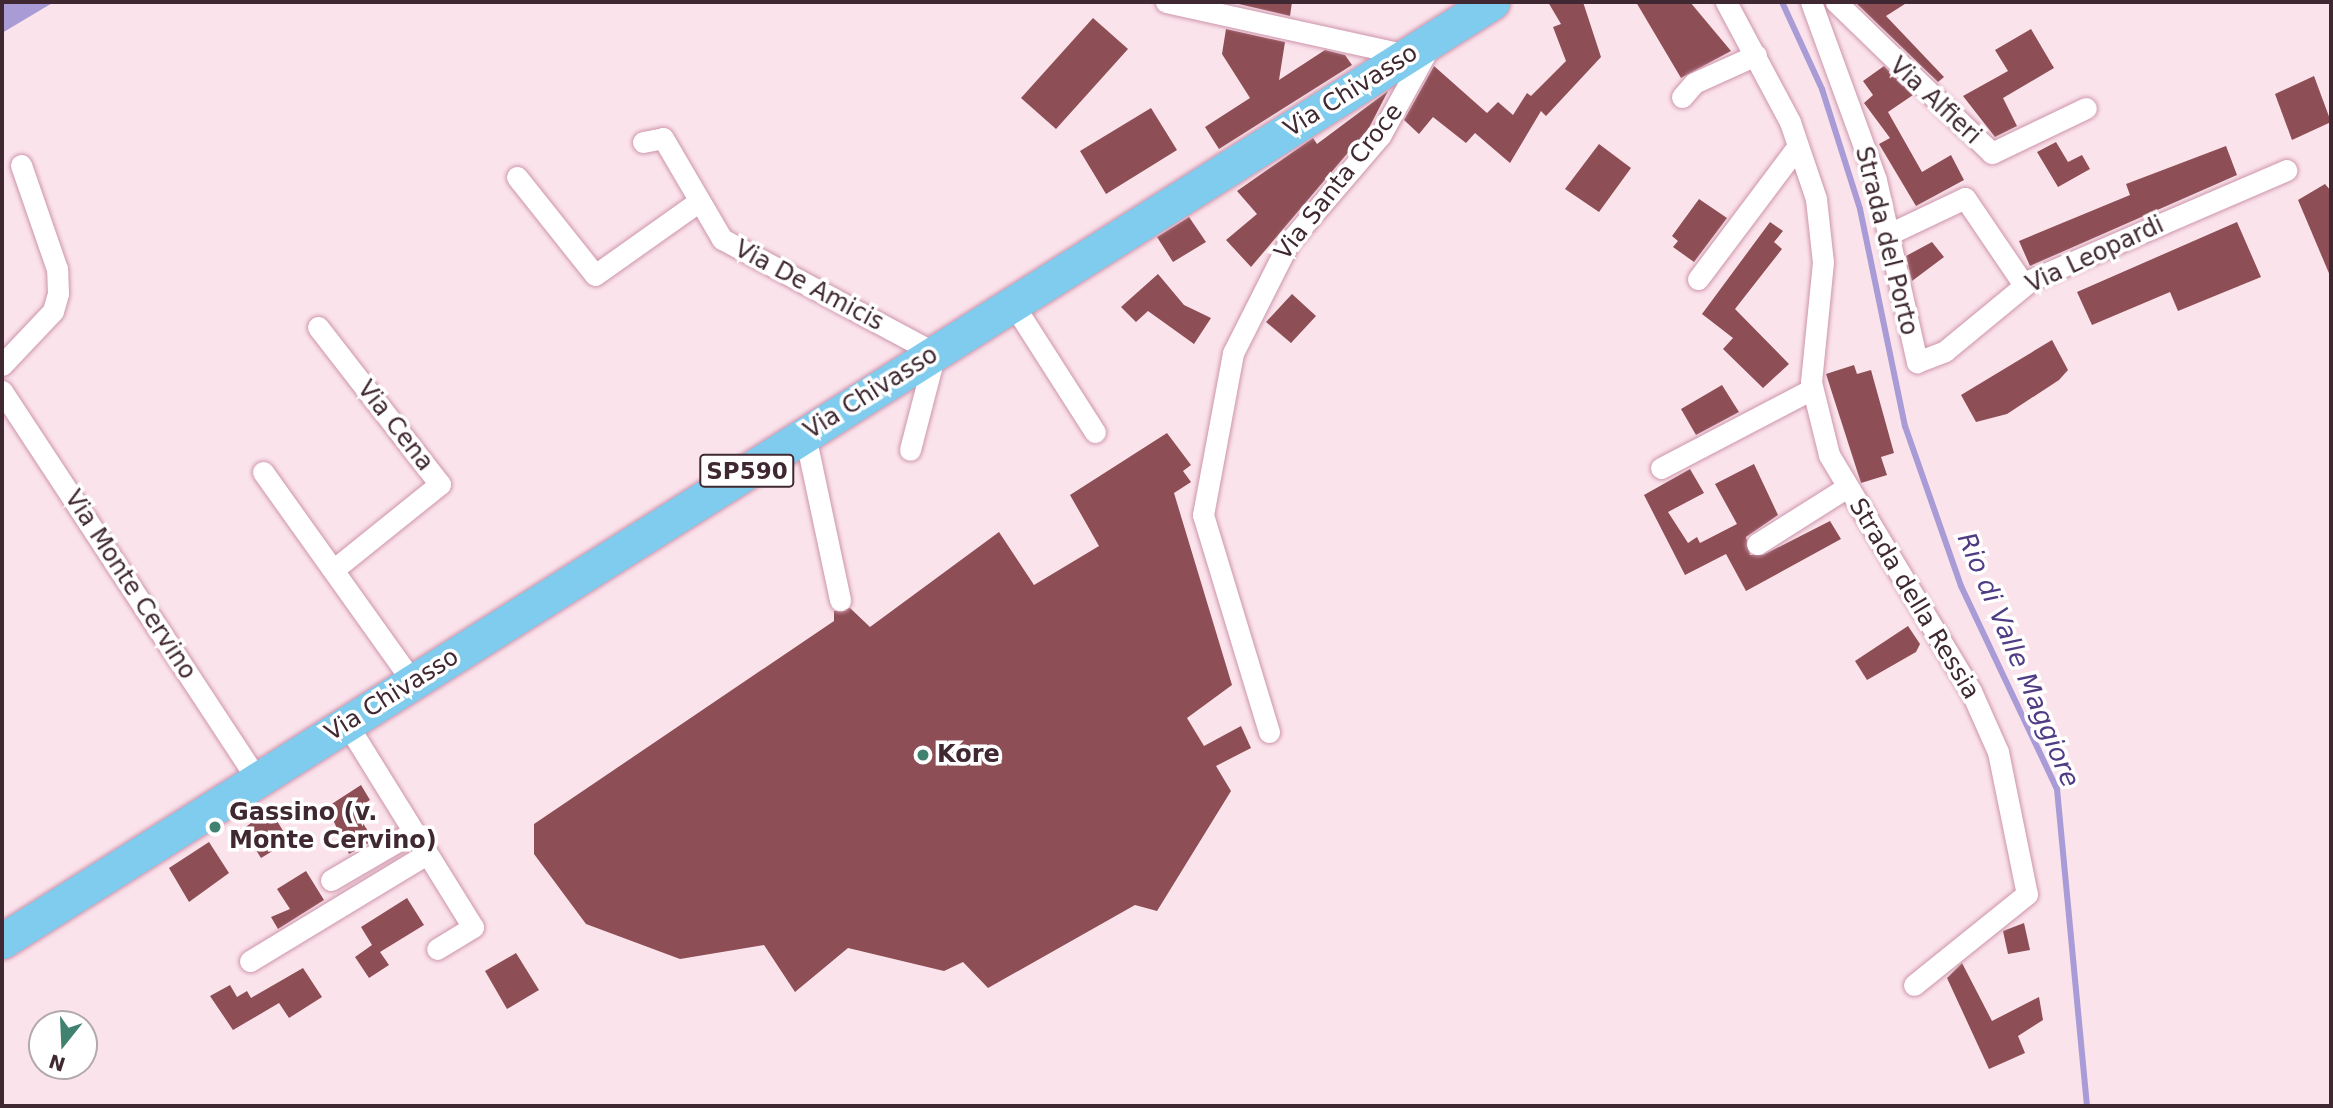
<!DOCTYPE html>
<style>
body{margin:0}
#map{position:relative;width:2333px;height:1108px;overflow:hidden;background:#fbe3ec;font-family:"DejaVu Sans",sans-serif}
div>[style]{position:absolute}
.water>*{inset:0;background:#a89bd6}
.stream>*{height:6px;margin:-3px;padding:0 3px;transform-origin:3px;border-radius:3px;background:#a89bd6}
.building>*{inset:0;background:#8d4e55}
.roads{filter:drop-shadow(0 0 2px #cd95ab) drop-shadow(0 0 2px #cd95ab)}
.street>*{height:21px;margin:-10.5px;padding:0 10.5px;transform-origin:10.5px;border-radius:10.5px;background:#fff}
.primary>*{height:35px;margin:-17.5px;padding:0 17.5px;transform-origin:17.5px;border-radius:17.5px;background:#80ccee}
.dots>*{width:19px;height:19px;translate:-50% -50%;box-sizing:border-box;border:4px solid #fff;border-radius:50%}
span{translate:-50% -50%;white-space:nowrap;text-align:center;line-height:1.15;-webkit-text-stroke:7px #fff;paint-order:stroke}
.shield-label span{padding:2px 5px;background:#fff;border:2px solid;border-radius:5px;-webkit-text-stroke-width:0}
.shield-label{font-size:23px;color:#3f2831;font-weight:700}
.street-label{font-size:24px;color:#3f2831}
.poi-label{font-size:24px;color:#3f2831;font-weight:700}
.left{translate:0 -50%;text-align:left}
.water-label{font-size:26px;color:#503c84;font-style:italic}
.frame{position:absolute;inset:0;border:4px solid #3f2831;pointer-events:none}
.north{position:absolute;left:28px;top:1010px;width:70px;height:70px;box-sizing:border-box;background:#fff;border:2px solid #b2a9ad;border-radius:50%;rotate:198deg;font-size:19px;font-weight:700;line-height:28px;text-align:center;color:#3f2831}
.north::after{content:'';display:block;margin:auto;width:24px;height:32px;background:#418170;clip-path:polygon(50% 0,100% 100%,50% 72%,0 100%)}
</style>
<div id="map">
<div class="water">
<i style="clip-path:polygon(2px 2px,54px 2px,2px 33px)"></i>
</div>
<div class="stream">
<i style="left:1782px;top:2px;width:96px;rotate:65.3deg"></i>
<i style="left:1822px;top:89px;width:126px;rotate:72.4deg"></i>
<i style="left:1860px;top:209px;width:222px;rotate:78.3deg"></i>
<i style="left:1905px;top:426px;width:170px;rotate:70.7deg"></i>
<i style="left:1961px;top:586px;width:225px;rotate:64.7deg"></i>
<i style="left:2057px;top:789px;width:318px;rotate:84.6deg"></i>
</div>
<div class="building">
<i style="clip-path:polygon(1230px 2px,1292px 2px,1290px 16px)"></i>
<i style="clip-path:polygon(1548px 2px,1583px 2px,1601px 57px,1546px 116px,1541px 111px,1510px 163px,1475px 133px,1466px 143px,1433px 117px,1419px 134px,1404px 120px,1434px 66px,1487px 113px,1498px 102px,1513px 115px,1527px 93px,1531px 96px,1566px 61px,1553px 27px,1561px 24px)"></i>
<i style="clip-path:polygon(1636px 2px,1690px 2px,1731px 51px,1681px 78px)"></i>
<i style="clip-path:polygon(1855px 2px,1908px 2px,1886px 16px,1944px 77px,1938px 82px)"></i>
<i style="clip-path:polygon(1093px 18px,1128px 49px,1056px 129px,1021px 98px)"></i>
<i style="clip-path:polygon(1226px 29px,1285px 42px,1279px 80px,1325px 50px,1345px 55px,1352px 65px,1219px 149px,1205px 127px,1250px 98px,1222px 54px)"></i>
<i style="clip-path:polygon(2031px 29px,2054px 68px,2003px 98px,2017px 126px,1995px 137px,1963px 96px,2008px 71px,1995px 50px)"></i>
<i style="clip-path:polygon(1884px 66px,1913px 95px,1888px 112px,1922px 172px,1951px 155px,1964px 180px,1916px 206px,1879px 144px,1890px 138px,1864px 103px,1873px 95px,1863px 81px)"></i>
<i style="clip-path:polygon(2314px 76px,2331px 122px,2292px 140px,2275px 94px)"></i>
<i style="clip-path:polygon(1388px 91px,1369px 128px,1251px 267px,1226px 240px,1257px 214px,1237px 191px,1313px 138px,1317px 144px)"></i>
<i style="clip-path:polygon(1151px 108px,1177px 150px,1106px 194px,1080px 151px)"></i>
<i style="clip-path:polygon(2056px 142px,2068px 162px,2082px 155px,2090px 169px,2058px 187px,2037px 152px)"></i>
<i style="clip-path:polygon(1599px 144px,1631px 168px,1599px 212px,1565px 189px)"></i>
<i style="clip-path:polygon(2226px 146px,2237px 175px,2030px 266px,2019px 241px,2130px 195px,2126px 184px)"></i>
<i style="clip-path:polygon(2325px 184px,2331px 191px,2331px 278px,2298px 200px)"></i>
<i style="clip-path:polygon(1699px 199px,1727px 218px,1694px 262px,1673px 247px,1678px 241px,1672px 236px)"></i>
<i style="clip-path:polygon(1189px 217px,1206px 242px,1173px 262px,1157px 237px)"></i>
<i style="clip-path:polygon(1770px 222px,1783px 231px,1774px 242px,1782px 249px,1735px 309px,1789px 364px,1763px 388px,1723px 349px,1733px 338px,1702px 314px)"></i>
<i style="clip-path:polygon(2237px 222px,2261px 277px,2178px 311px,2170px 292px,2092px 325px,2077px 292px)"></i>
<i style="clip-path:polygon(1932px 242px,1944px 257px,1912px 281px,1906px 256px)"></i>
<i style="clip-path:polygon(1158px 274px,1184px 305px,1211px 318px,1194px 344px,1148px 311px,1136px 322px,1121px 307px)"></i>
<i style="clip-path:polygon(1292px 294px,1316px 316px,1291px 343px,1266px 322px)"></i>
<i style="clip-path:polygon(2052px 340px,2068px 370px,2059px 380px,2007px 414px,1976px 422px,1961px 395px)"></i>
<i style="clip-path:polygon(1854px 365px,1857px 374px,1871px 370px,1894px 453px,1881px 457px,1887px 475px,1861px 483px,1826px 374px)"></i>
<i style="clip-path:polygon(1722px 385px,1739px 412px,1696px 435px,1681px 409px)"></i>
<i style="clip-path:polygon(1167px 433px,1191px 465px,1183px 471px,1191px 482px,1174px 493px,1232px 685px,1187px 718px,1204px 746px,1241px 726px,1251px 748px,1216px 766px,1231px 791px,1157px 911px,1135px 905px,988px 988px,963px 962px,944px 971px,848px 948px,795px 992px,764px 945px,680px 959px,586px 924px,534px 854px,534px 824px,834px 621px,834px 611px,850px 608px,870px 627px,999px 532px,1034px 585px,1099px 546px,1070px 495px)"></i>
<i style="clip-path:polygon(1754px 464px,1778px 515px,1746px 537px,1750px 555px,1763px 555px,1830px 521px,1841px 539px,1746px 591px,1726px 554px,1685px 575px,1644px 495px,1690px 469px,1704px 493px,1668px 512px,1688px 543px,1697px 537px,1700px 543px,1737px 524px,1715px 484px)"></i>
<i style="clip-path:polygon(1908px 626px,1920px 644px,1916px 652px,1867px 680px,1855px 661px)"></i>
<i style="clip-path:polygon(361px 785px,370px 800px,354px 810px,374px 840px,349px 854px,327px 807px)"></i>
<i style="clip-path:polygon(270px 809px,289px 841px,261px 858px,243px 829px)"></i>
<i style="clip-path:polygon(209px 842px,229px 873px,189px 902px,169px 868px)"></i>
<i style="clip-path:polygon(306px 871px,324px 900px,278px 929px,271px 917px,290px 909px,277px 889px)"></i>
<i style="clip-path:polygon(407px 898px,424px 925px,380px 952px,389px 965px,369px 978px,355px 957px,372px 945px,361px 927px)"></i>
<i style="clip-path:polygon(2024px 923px,2030px 950px,2008px 954px,2003px 931px)"></i>
<i style="clip-path:polygon(516px 953px,539px 990px,507px 1009px,485px 971px)"></i>
<i style="clip-path:polygon(1962px 963px,1992px 1021px,2039px 997px,2043px 1020px,2018px 1036px,2025px 1053px,1989px 1069px,1947px 978px)"></i>
<i style="clip-path:polygon(303px 968px,322px 997px,289px 1018px,279px 1003px,233px 1030px,210px 996px,230px 985px,237px 997px,247px 991px,251px 998px)"></i>
</div>
<div class="roads">
<div class="street">
<i style="left:1166px;top:2px;width:247px;rotate:12.4deg"></i>
<i style="left:1726px;top:2px;width:136px;rotate:61.9deg"></i>
<i style="left:1790px;top:122px;width:81px;rotate:71.3deg"></i>
<i style="left:1816px;top:199px;width:63px;rotate:83.7deg"></i>
<i style="left:1823px;top:262px;width:121px;rotate:95.7deg"></i>
<i style="left:1811px;top:382px;width:75px;rotate:76.1deg"></i>
<i style="left:1829px;top:455px;width:275px;rotate:59deg"></i>
<i style="left:1971px;top:691px;width:67px;rotate:66.1deg"></i>
<i style="left:1998px;top:752px;width:145px;rotate:78.5deg"></i>
<i style="left:2027px;top:894px;width:145px;rotate:141.2deg"></i>
<i style="left:1811px;top:2px;width:189px;rotate:69.9deg"></i>
<i style="left:1876px;top:180px;width:187px;rotate:77.3deg"></i>
<i style="left:1917px;top:362px;width:30px;rotate:-21deg"></i>
<i style="left:1945px;top:351px;width:112px;rotate:-39.5deg"></i>
<i style="left:2031px;top:280px;width:278px;rotate:-23.3deg"></i>
<i style="left:1836px;top:2px;width:217px;rotate:44.1deg"></i>
<i style="left:1992px;top:153px;width:104px;rotate:-25.6deg"></i>
<i style="left:1682px;top:97px;width:18px;rotate:-49deg"></i>
<i style="left:1694px;top:83px;width:68px;rotate:-24.3deg"></i>
<i style="left:643px;top:142px;width:20px;rotate:-11deg"></i>
<i style="left:663px;top:138px;width:117px;rotate:59.7deg"></i>
<i style="left:722px;top:239px;width:242px;rotate:28.2deg"></i>
<i style="left:935px;top:353px;width:100px;rotate:104.5deg"></i>
<i style="left:517px;top:177px;width:125px;rotate:51.5deg"></i>
<i style="left:595px;top:275px;width:126px;rotate:-35.3deg"></i>
<i style="left:1889px;top:234px;width:84px;rotate:-25.3deg"></i>
<i style="left:1965px;top:198px;width:105px;rotate:55.9deg"></i>
<i style="left:1698px;top:279px;width:166px;rotate:-53.1deg"></i>
<i style="left:1013px;top:304px;width:152px;rotate:57.4deg"></i>
<i style="left:318px;top:327px;width:199px;rotate:52.2deg"></i>
<i style="left:440px;top:484px;width:137px;rotate:141.2deg"></i>
<i style="left:2px;top:365px;width:74px;rotate:-46.6deg"></i>
<i style="left:53px;top:311px;width:19px;rotate:-74deg"></i>
<i style="left:58px;top:293px;width:24px;rotate:-92deg"></i>
<i style="left:57px;top:269px;width:110px;rotate:-109.1deg"></i>
<i style="left:2px;top:391px;width:466px;rotate:56.7deg"></i>
<i style="left:805px;top:435px;width:169px;rotate:78deg"></i>
<i style="left:1661px;top:468px;width:170px;rotate:-27.6deg"></i>
<i style="left:263px;top:472px;width:258px;rotate:54.5deg"></i>
<i style="left:1757px;top:544px;width:107px;rotate:-32.3deg"></i>
<i style="left:347px;top:724px;width:239px;rotate:58.2deg"></i>
<i style="left:473px;top:927px;width:42px;rotate:148.6deg"></i>
<i style="left:1269px;top:732px;width:227px;rotate:-106.9deg"></i>
<i style="left:1203px;top:515px;width:165px;rotate:-79.5deg"></i>
<i style="left:1233px;top:353px;width:124px;rotate:-63.2deg"></i>
<i style="left:1289px;top:242px;width:140px;rotate:-49.4deg"></i>
<i style="left:1380px;top:136px;width:110px;rotate:-61.1deg"></i>
<i style="left:331px;top:880px;width:95px;rotate:-30.3deg"></i>
<i style="left:250px;top:961px;width:207px;rotate:-31.2deg"></i>
</div>
<div class="primary">
<i style="left:2px;top:941px;width:1761px;rotate:-32.22deg"></i>
</div>
</div>
<div class="dots">
<i style="left:923px;top:755px;background:#418170"></i>
<i style="left:215px;top:827px;background:#418170"></i>
</div>
<div class="shield-label">
<span style="left:747px;top:471px">SP590</span>
</div>
<div class="street-label">
<span style="left:1351px;top:91px;rotate:-32deg">Via Chivasso</span>
<span style="left:1935px;top:101px;rotate:43deg">Via Alfieri</span>
<span style="left:1339px;top:182px;rotate:-52deg">Via Santa Croce</span>
<span style="left:1886px;top:241px;rotate:76deg">Strada del Porto</span>
<span style="left:2095px;top:255px;rotate:-25deg">Via Leopardi</span>
<span style="left:809px;top:286px;rotate:28deg">Via De Amicis</span>
<span style="left:871px;top:393px;rotate:-32deg">Via Chivasso</span>
<span style="left:395px;top:426px;rotate:52deg">Via Cena</span>
<span style="left:130px;top:585px;rotate:57deg">Via Monte Cervino</span>
<span style="left:1914px;top:599px;rotate:59deg">Strada della Ressia</span>
<span style="left:392px;top:695px;rotate:-32deg">Via Chivasso</span>
</div>
<div class="poi-label">
<span class="left" style="left:937px;top:755px">Kore</span>
<span class="left" style="left:229px;top:827px">Gassino (v.<br>Monte Cervino)</span>
</div>
<div class="water-label">
<span style="left:2018px;top:660px;rotate:67deg">Rio di Valle Maggiore</span>
</div>
<div class="frame"></div>
<div class="north">N</div>
</div>
